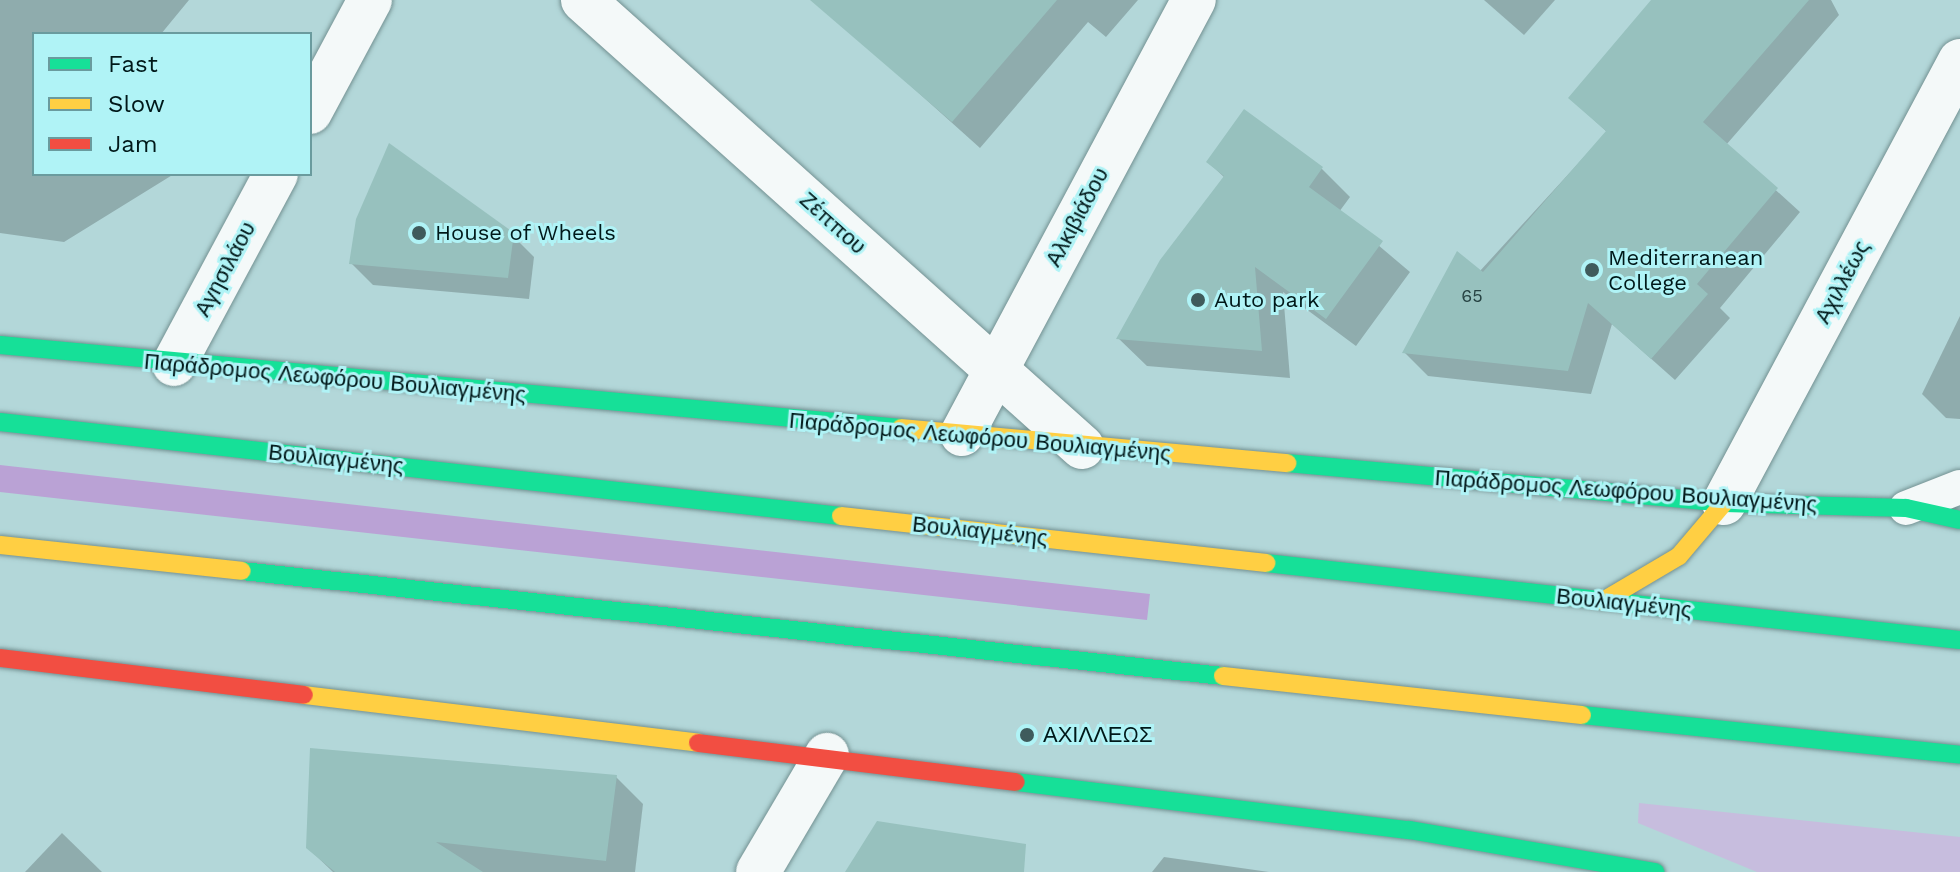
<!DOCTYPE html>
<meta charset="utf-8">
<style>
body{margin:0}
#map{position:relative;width:1960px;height:872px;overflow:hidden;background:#b3d7d9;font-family:"Work Sans",sans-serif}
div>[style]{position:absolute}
.green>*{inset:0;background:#c7bdde}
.forest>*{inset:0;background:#baa2d5}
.shadow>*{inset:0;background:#0003}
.building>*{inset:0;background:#97c1be}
.roads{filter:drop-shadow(0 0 2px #739192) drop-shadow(0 0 2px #739192)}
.lane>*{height:34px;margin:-17px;padding:0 17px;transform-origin:17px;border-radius:17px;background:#f4f9f9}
.street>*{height:44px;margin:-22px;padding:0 22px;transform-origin:22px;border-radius:22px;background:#f4f9f9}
.fast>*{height:18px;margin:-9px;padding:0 9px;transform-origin:9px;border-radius:9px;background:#16e098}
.slow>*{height:18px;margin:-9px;padding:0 9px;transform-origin:9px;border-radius:9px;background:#ffcf43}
.jam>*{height:18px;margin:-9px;padding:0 9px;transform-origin:9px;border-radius:9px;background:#f24e42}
.dots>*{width:22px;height:22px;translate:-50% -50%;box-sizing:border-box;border:4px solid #b0f3f6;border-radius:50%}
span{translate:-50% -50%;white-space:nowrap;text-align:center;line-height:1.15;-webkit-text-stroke:6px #b0f3f6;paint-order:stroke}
.number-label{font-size:18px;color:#264242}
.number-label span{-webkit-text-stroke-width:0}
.street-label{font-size:22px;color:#001819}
.poi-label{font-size:22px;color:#001819}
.left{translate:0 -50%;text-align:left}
.legend{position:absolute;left:32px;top:32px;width:280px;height:144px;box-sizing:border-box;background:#b0f3f6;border:2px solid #6a9b9e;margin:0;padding:10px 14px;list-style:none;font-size:24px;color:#001819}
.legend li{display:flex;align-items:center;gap:16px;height:40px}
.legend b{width:40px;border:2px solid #6a9b9e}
</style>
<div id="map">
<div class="green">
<i style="clip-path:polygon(1639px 803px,1960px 837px,1960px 872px,1757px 872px,1638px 823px)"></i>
</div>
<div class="forest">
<i style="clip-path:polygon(0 465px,1150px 594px,1147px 620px,0 492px)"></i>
</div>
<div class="shadow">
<i style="clip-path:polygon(0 0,189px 0,161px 34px,34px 34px,34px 174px,174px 174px,64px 242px,0 233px)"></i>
<i style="clip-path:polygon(815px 0,1138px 0,1106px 37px,1088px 22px,980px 148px)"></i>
<i style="clip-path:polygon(1484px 0,1555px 0,1524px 35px)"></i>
<i style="clip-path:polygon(1653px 0,1831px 0,1839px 15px,1726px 145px,1800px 212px,1720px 308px,1730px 318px,1675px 380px,1612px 324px,1591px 394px,1428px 376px,1405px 353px,1607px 132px,1570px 98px)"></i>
<i style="clip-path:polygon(1208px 162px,1322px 169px,1350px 197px,1339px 212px,1410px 272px,1356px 346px,1283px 292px,1290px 378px,1147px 366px,1118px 338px,1225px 178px)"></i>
<i style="clip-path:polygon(512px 235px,534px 257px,529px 299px,373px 285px,351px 263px)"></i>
<i style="clip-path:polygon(1960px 316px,1960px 419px,1946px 418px,1922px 394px)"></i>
<i style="clip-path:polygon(616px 777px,643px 804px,635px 872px,333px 872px,308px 848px)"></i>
<i style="clip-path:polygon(62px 833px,102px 872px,25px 872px)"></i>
<i style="clip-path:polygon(1164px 857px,1269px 872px,1152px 872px)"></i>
</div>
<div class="building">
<i style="clip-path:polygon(810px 0,1057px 0,952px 122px)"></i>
<i style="clip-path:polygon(1651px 0,1809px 0,1703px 122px,1778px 188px,1697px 284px,1708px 294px,1651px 359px,1588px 303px,1568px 371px,1402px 353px,1457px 251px,1483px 272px,1606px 131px,1568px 98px)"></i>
<i style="clip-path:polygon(1244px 109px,1323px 167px,1309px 187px,1383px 241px,1326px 319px,1255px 267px,1262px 351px,1116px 339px,1160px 260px,1224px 176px,1206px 162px)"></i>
<i style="clip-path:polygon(389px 143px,514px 233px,508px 278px,349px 264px,356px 219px)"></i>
<i style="clip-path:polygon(310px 748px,617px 775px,606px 861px,436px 842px,483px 872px,335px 872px,306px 848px)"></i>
<i style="clip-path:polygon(877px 821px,1026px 844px,1024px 872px,845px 872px)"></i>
</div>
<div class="roads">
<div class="lane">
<i style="left:1906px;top:508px;width:58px;rotate:-21.3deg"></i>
</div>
<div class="street">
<i style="left:583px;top:0;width:670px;rotate:41.85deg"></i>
<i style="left:310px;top:112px;width:127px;rotate:-61.8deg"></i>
<i style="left:174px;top:364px;width:216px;rotate:-61.8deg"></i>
<i style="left:962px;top:434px;width:492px;rotate:-61.9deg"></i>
<i style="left:1724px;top:503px;width:501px;rotate:-61.9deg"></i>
<i style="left:758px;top:872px;width:136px;rotate:-59.5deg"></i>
</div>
<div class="fast">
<i style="left:0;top:345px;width:905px;rotate:5.26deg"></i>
<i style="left:0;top:422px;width:846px;rotate:6.38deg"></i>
<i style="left:1287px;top:463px;width:439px;rotate:5.2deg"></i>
<i style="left:1724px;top:503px;width:182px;rotate:1.6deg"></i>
<i style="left:1906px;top:508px;width:55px;rotate:12.5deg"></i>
<i style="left:1266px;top:563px;width:698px;rotate:6.33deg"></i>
<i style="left:242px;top:571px;width:987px;rotate:6.11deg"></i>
<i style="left:1582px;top:715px;width:380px;rotate:6deg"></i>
<i style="left:1016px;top:782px;width:396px;rotate:7deg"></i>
<i style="left:1409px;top:830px;width:250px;rotate:9.7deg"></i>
</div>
<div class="slow">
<i style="left:901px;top:428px;width:388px;rotate:5.2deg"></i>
<i style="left:841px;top:516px;width:428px;rotate:6.3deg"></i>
<i style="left:0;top:545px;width:243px;rotate:6.1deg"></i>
<i style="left:1603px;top:601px;width:88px;rotate:-30.6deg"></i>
<i style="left:1679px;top:556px;width:70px;rotate:-49.7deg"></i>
<i style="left:1223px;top:676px;width:361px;rotate:6.2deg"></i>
<i style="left:304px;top:695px;width:397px;rotate:6.9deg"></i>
</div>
<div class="jam">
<i style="left:0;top:658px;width:306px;rotate:6.9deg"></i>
<i style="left:698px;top:743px;width:320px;rotate:7deg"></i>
</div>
</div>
<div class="dots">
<i style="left:419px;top:233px;background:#3f5b5c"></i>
<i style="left:1592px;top:270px;background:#3f5b5c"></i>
<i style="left:1198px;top:300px;background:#3f5b5c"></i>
<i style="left:1027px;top:735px;background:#3f5b5c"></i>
</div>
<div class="number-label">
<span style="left:1472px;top:296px">65</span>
</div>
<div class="street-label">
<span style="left:1077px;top:217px;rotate:-62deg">Αλκιβιάδου</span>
<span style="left:833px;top:223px;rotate:42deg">Ζέππου</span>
<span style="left:225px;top:269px;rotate:-62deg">Αγησιλάου</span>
<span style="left:1842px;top:282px;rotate:-62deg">Αχιλλέως</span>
<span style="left:335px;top:378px;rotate:5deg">Παράδρομος Λεωφόρου Βουλιαγμένης</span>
<span style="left:980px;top:437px;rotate:5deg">Παράδρομος Λεωφόρου Βουλιαγμένης</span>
<span style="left:336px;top:459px;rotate:6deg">Βουλιαγμένης</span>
<span style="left:1626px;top:491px;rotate:4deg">Παράδρομος Λεωφόρου Βουλιαγμένης</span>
<span style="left:980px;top:531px;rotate:6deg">Βουλιαγμένης</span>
<span style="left:1624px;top:603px;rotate:6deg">Βουλιαγμένης</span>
</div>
<div class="poi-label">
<span class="left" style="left:435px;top:233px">House of Wheels</span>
<span class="left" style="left:1608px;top:270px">Mediterranean<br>College</span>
<span class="left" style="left:1214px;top:300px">Auto park</span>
<span class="left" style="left:1043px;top:735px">ΑΧΙΛΛΕΩΣ</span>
</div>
<ul class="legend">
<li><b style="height:10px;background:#16e098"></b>Fast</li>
<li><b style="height:10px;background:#ffcf43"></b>Slow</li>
<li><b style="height:10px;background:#f24e42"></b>Jam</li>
</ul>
</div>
